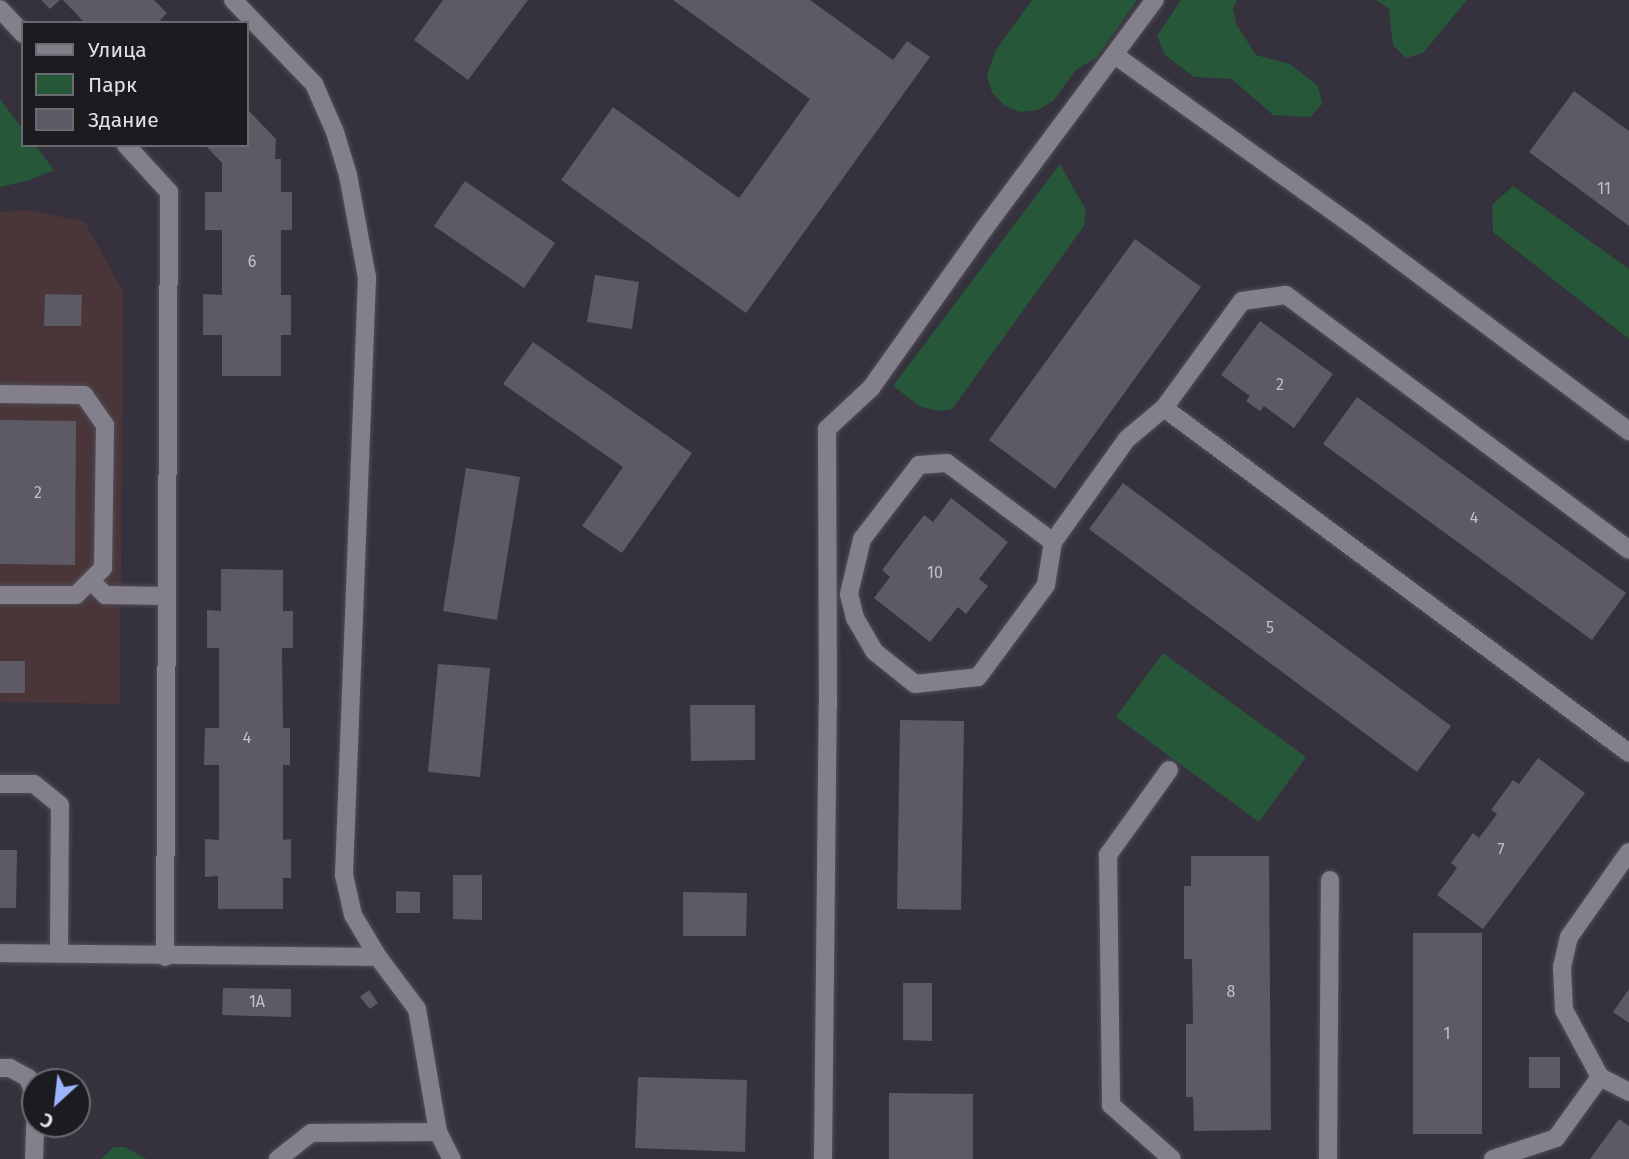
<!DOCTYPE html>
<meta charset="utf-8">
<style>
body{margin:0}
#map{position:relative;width:1629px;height:1159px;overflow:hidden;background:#35323d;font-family:"Fira Sans",sans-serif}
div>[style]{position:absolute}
.education>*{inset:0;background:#4a3539}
.green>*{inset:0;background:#275739}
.building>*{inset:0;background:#5d5a66}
.roads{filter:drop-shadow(0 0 2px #4f4e57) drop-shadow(0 0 2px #4f4e57)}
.minor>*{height:18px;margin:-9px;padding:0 9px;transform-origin:9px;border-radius:9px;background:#83808c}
span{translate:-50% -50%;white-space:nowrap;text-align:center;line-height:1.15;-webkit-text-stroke:5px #1c1b20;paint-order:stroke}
.number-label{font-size:16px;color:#c1bfc8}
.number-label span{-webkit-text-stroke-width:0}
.legend{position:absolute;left:21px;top:21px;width:228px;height:126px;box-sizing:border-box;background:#1c1b20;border:2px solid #6b6a70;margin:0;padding:9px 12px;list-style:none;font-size:21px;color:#e2e1e8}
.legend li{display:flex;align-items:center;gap:14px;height:35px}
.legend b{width:35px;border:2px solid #6b6a70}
.north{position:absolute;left:21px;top:1068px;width:70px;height:70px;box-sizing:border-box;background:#1c1b20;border:2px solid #6b6a70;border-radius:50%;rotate:207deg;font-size:19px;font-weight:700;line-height:28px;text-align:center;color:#e2e1e8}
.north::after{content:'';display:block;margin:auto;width:24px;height:32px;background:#9db4fd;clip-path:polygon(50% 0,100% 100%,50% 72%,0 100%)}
</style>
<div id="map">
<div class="education">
<i style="clip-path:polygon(31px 210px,85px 222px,123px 292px,120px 704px,0 702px,0 212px)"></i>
</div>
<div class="green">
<i style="clip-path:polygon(1032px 0,1137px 0,1096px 58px,1076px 70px,1053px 101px,1037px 110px,1020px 112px,1004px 105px,992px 92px,987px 75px,996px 50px)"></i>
<i style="clip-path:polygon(1181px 0,1237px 0,1233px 8px,1236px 24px,1256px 55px,1290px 64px,1318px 86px,1322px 104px,1310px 117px,1273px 115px,1232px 79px,1194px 77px,1165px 55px,1157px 36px)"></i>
<i style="clip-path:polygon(1376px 0,1467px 0,1423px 53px,1406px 58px,1393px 45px,1389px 9px)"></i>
<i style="clip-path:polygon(0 99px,23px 130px,23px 145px,35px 145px,54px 170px,30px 180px,0 187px)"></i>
<i style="clip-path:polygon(1060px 164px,1086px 210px,1084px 226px,952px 409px,939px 411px,921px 407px,893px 386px)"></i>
<i style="clip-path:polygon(1513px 186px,1629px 269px,1629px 339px,1493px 232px,1492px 205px)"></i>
<i style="clip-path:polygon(1163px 653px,1306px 757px,1259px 822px,1116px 717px)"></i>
<i style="clip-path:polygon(114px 1147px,125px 1147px,146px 1159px,101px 1159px)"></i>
</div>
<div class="building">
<i style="clip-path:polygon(41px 0,60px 0,50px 9px)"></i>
<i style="clip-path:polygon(63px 0,154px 0,167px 13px,160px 20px,163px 23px,85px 23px)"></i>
<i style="clip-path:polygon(443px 0,528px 0,468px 80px,414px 40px)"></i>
<i style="clip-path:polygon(673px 0,810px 0,893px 60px,907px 41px,930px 57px,746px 313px,561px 180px,613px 107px,739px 198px,810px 99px)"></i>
<i style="clip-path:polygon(1574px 91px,1629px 131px,1629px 226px,1529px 152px)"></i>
<i style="clip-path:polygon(247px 109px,276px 139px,275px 159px,281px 159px,281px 192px,292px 192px,292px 230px,281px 230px,281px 295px,291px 295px,291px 335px,281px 335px,281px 376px,222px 376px,222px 335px,203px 335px,203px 294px,222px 295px,222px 230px,205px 230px,205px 192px,222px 192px,222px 163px,205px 145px,247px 145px)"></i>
<i style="clip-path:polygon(465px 181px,555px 243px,524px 288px,434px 226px)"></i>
<i style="clip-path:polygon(1135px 239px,1201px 287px,1055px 489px,989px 440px)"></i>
<i style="clip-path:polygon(595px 275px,639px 282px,632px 329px,587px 322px)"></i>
<i style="clip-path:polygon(45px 294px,82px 295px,81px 326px,44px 326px)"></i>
<i style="clip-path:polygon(1260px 321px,1333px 374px,1294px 428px,1264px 406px,1260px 411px,1246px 401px,1250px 396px,1221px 375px)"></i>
<i style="clip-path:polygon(533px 342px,692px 453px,622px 553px,582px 526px,623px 467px,503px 384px)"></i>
<i style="clip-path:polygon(1357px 397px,1626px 593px,1592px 640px,1323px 444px)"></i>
<i style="clip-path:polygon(0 420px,76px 421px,75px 565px,0 564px)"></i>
<i style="clip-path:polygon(466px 468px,520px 477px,497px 620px,443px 611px)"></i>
<i style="clip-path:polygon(1123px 483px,1451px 726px,1417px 772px,1089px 529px)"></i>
<i style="clip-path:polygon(951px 498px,1008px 542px,979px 579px,988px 586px,966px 614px,958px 607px,930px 642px,874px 598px,890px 577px,882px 570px,924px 515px,933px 522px)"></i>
<i style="clip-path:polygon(221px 569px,283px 570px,283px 611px,293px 611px,293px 648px,282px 648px,283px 728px,290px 728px,290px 765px,283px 765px,283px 840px,291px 839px,291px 878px,283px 878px,283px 909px,218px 909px,218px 876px,205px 877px,205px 839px,219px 840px,219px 765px,204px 765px,205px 728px,219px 728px,219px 648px,207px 648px,207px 610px,221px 611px)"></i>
<i style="clip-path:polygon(0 661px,25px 661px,25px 693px,0 693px)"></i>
<i style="clip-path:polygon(438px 664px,490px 668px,480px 777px,428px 772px)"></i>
<i style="clip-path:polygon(690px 705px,755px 705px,755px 760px,691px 761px)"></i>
<i style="clip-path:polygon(900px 720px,964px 721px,961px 910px,897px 909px)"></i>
<i style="clip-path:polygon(1538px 758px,1585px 793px,1483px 929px,1437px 895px,1457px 868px,1451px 863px,1473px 833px,1479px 838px,1497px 814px,1491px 810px,1513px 780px,1519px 784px)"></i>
<i style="clip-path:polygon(0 850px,17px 850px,16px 908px,0 908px)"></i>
<i style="clip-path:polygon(1191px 856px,1269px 856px,1271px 1130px,1194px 1131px,1193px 1097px,1186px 1097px,1186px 1024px,1193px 1024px,1192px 959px,1184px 959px,1184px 886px,1191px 886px)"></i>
<i style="clip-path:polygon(453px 875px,482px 875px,482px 920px,453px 919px)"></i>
<i style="clip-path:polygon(396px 891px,420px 892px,420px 913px,396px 913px)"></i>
<i style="clip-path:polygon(683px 892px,747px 893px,746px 936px,683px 936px)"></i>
<i style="clip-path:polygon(1413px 933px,1482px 933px,1482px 1134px,1413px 1134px)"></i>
<i style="clip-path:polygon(903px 983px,932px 983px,932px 1041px,903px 1040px)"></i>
<i style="clip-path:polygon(223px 988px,291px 989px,291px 1017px,222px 1015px)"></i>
<i style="clip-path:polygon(1629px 989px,1629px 1023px,1613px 1012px)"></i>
<i style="clip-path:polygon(369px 990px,378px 1003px,370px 1009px,360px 997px)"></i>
<i style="clip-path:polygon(1529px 1057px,1560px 1057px,1560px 1088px,1529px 1088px)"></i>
<i style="clip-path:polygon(638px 1077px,747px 1080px,745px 1152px,635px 1148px)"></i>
<i style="clip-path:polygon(889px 1093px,973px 1094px,973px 1159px,889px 1159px)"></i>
<i style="clip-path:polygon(1619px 1119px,1629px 1126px,1629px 1159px,1590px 1159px)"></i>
</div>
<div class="roads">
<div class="minor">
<i style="left:233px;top:0;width:117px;rotate:46deg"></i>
<i style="left:314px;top:84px;width:52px;rotate:66.4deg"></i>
<i style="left:335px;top:132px;width:45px;rotate:73.2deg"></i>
<i style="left:348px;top:175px;width:105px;rotate:79.5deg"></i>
<i style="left:367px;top:278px;width:597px;rotate:92.21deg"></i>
<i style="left:344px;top:875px;width:41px;rotate:77.3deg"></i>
<i style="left:353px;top:915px;width:49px;rotate:59.2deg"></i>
<i style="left:378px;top:957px;width:65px;rotate:53.1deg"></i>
<i style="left:417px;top:1009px;width:125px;rotate:80.3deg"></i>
<i style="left:438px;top:1132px;width:30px;rotate:63deg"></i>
<i style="left:0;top:9px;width:34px;rotate:47deg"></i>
<i style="left:1116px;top:56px;width:304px;rotate:35.6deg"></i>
<i style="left:1363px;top:233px;width:332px;rotate:36.7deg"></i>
<i style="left:126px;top:145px;width:64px;rotate:47.5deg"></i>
<i style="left:169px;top:192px;width:765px;rotate:90.3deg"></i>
<i style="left:0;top:394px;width:84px;rotate:0.7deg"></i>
<i style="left:84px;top:395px;width:37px;rotate:55deg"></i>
<i style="left:105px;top:425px;width:143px;rotate:90.8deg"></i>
<i style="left:103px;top:568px;width:38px;rotate:135deg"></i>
<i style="left:76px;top:595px;width:76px;rotate:180deg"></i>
<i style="left:1164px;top:408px;width:132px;rotate:-53.9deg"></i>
<i style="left:1242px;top:301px;width:44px;rotate:-7.8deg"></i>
<i style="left:1286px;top:295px;width:427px;rotate:36.6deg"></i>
<i style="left:1053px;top:542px;width:132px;rotate:-143.3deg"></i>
<i style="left:947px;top:463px;width:28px;rotate:176deg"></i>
<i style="left:919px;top:465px;width:93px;rotate:127.6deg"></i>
<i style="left:862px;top:539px;width:57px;rotate:103.3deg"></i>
<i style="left:849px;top:594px;width:25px;rotate:76deg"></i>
<i style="left:855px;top:618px;width:39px;rotate:60deg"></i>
<i style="left:875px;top:652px;width:51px;rotate:38.7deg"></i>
<i style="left:915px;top:684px;width:63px;rotate:-6.3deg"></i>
<i style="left:978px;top:677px;width:114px;rotate:-53.5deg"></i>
<i style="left:1046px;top:585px;width:44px;rotate:-80.8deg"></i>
<i style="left:1053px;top:542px;width:127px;rotate:-54.3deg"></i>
<i style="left:1127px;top:439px;width:48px;rotate:-40deg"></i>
<i style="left:1164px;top:408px;width:579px;rotate:36.57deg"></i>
<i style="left:91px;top:581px;width:20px;rotate:45deg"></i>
<i style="left:105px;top:595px;width:62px;rotate:0.9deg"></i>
<i style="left:1169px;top:770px;width:105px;rotate:125.7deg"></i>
<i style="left:1108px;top:855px;width:250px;rotate:89.3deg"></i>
<i style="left:1111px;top:1105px;width:81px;rotate:41.5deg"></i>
<i style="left:0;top:784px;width:34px"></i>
<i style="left:34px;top:784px;width:33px;rotate:39deg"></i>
<i style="left:60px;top:805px;width:148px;rotate:90.4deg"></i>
<i style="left:0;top:953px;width:378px;rotate:0.6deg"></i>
<i style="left:0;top:1068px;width:10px"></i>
<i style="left:10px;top:1068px;width:21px;rotate:29deg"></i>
<i style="left:28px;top:1078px;width:19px;rotate:69deg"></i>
<i style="left:1600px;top:1077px;width:76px;rotate:-118.2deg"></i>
<i style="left:1564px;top:1010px;width:43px;rotate:-92.7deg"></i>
<i style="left:1562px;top:967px;width:31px;rotate:-77deg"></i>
<i style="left:1569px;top:937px;width:104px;rotate:-54.8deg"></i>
<i style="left:34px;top:1159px;width:35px;rotate:-88deg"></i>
<i style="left:278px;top:1159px;width:42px;rotate:-38.2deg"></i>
<i style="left:311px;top:1133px;width:127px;rotate:-0.5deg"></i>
<i style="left:823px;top:1159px;width:454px;rotate:-89.4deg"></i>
<i style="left:828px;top:705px;width:276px;rotate:-90.2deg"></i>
<i style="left:827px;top:429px;width:60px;rotate:-43deg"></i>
<i style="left:871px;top:388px;width:195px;rotate:-54.6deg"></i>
<i style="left:984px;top:229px;width:286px;rotate:-53.3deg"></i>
<i style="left:1328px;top:1159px;width:279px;rotate:-89.6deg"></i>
<i style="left:1493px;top:1159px;width:66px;rotate:-18.4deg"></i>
<i style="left:1556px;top:1138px;width:75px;rotate:-54.2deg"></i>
<i style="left:1600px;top:1077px;width:33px;rotate:27deg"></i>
</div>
</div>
<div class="number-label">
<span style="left:1604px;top:189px">11</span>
<span style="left:252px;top:262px">6</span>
<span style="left:1280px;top:385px">2</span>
<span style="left:38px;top:493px">2</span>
<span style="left:1474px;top:518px">4</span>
<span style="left:935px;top:573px">10</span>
<span style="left:1270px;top:628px">5</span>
<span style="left:247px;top:738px">4</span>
<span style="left:1501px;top:850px">7</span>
<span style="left:1231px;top:992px">8</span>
<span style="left:257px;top:1002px">1А</span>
<span style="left:1447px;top:1034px">1</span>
</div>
<ul class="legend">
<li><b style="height:9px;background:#83808c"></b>Улица</li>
<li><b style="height:19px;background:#275739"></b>Парк</li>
<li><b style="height:19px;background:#5d5a66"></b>Здание</li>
</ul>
<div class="north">С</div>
</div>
